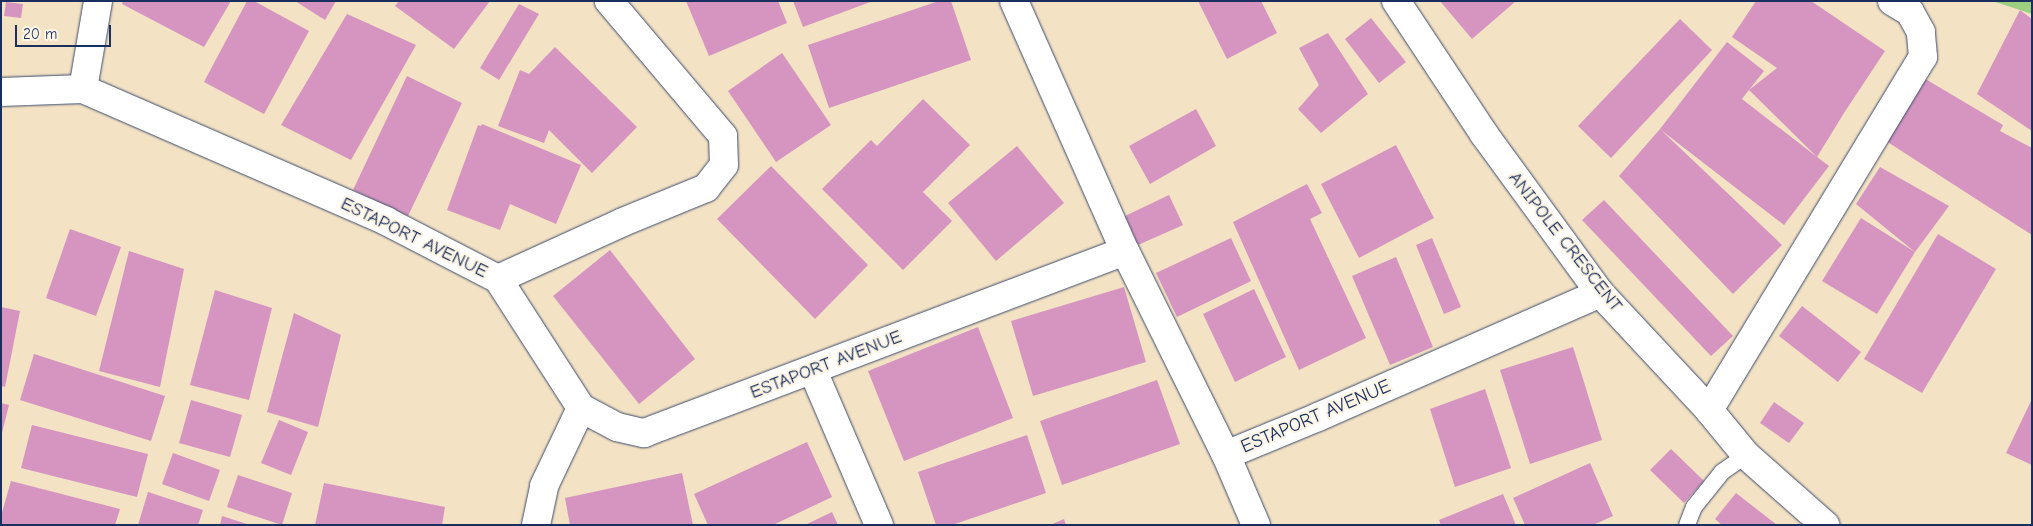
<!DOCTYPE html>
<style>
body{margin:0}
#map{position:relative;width:2033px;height:526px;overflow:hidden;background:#f3e2c4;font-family:"Comic Neue",sans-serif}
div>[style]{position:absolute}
.green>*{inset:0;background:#9ccf80}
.building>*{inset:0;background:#d595c0}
.roads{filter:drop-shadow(0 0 1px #3b4a6d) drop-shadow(0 0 1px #3b4a6d)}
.service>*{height:16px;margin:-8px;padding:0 8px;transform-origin:8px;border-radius:8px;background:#fff}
.minor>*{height:28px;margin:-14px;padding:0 14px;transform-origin:14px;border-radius:14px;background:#fff}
span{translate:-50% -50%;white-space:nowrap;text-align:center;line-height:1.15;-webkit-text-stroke:4.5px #fcf5e5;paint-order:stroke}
.street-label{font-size:19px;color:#1b2f5e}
.frame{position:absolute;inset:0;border:2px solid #1b2f5e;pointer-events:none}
.scale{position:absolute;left:15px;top:25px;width:96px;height:22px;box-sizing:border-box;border:2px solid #1b2f5e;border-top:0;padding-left:6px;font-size:15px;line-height:18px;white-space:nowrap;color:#1b2f5e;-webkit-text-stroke:4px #fcf5e5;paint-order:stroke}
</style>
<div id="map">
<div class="green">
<i style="clip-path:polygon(1992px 1px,2032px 1px,2032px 14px,2020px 10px)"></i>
</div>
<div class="building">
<i style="clip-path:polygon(123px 1px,231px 1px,204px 47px,122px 4px)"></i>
<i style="clip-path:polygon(247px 1px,254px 1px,309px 31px,264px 114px,204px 82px)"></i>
<i style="clip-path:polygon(295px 1px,336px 1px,325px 20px)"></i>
<i style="clip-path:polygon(399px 1px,490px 1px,454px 49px,395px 6px)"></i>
<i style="clip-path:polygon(686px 1px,778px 1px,787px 23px,709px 56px)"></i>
<i style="clip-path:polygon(793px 1px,873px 1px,803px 27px)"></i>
<i style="clip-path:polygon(939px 1px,951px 1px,971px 60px,829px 108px,808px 45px)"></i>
<i style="clip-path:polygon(1198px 1px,1261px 1px,1277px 33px,1227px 59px)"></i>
<i style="clip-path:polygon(1440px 1px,1516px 1px,1472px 39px)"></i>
<i style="clip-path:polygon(1756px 1px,1811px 1px,1885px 51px,1844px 113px,1817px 157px,1829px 166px,1784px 225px,1661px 130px,1782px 245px,1733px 294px,1619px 176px,1660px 129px,1727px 42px,1764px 71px,1749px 90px,1748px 91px,1742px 99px,1817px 157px,1749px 90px,1777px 68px,1732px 37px)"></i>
<i style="clip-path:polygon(6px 2px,23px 4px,21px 18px,4px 16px)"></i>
<i style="clip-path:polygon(519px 4px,539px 14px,499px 80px,480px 68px)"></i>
<i style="clip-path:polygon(2020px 10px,2032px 19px,2032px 131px,1977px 94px)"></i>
<i style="clip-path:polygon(347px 14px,416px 45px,351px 160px,281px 125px)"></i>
<i style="clip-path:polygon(1371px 18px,1406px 62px,1379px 83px,1345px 39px)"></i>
<i style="clip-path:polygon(1680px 19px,1712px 50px,1611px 158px,1578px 126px)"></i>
<i style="clip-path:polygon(1328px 33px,1368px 94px,1321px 133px,1298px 109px,1319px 85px,1299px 48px)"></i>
<i style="clip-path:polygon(555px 47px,637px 127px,592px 173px,549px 130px,544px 143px,498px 126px,520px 70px,529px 74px)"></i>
<i style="clip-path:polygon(782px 53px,831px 125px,776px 162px,728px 91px)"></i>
<i style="clip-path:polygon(407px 76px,462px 103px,408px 216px,353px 190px)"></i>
<i style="clip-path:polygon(1922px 77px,2003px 125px,2000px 131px,2032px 148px,2032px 235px,1886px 141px)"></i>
<i style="clip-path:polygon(923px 99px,970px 145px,923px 192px,952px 221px,903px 270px,822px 189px,871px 140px,877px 146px)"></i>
<i style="clip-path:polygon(1196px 109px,1216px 146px,1150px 184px,1129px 146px)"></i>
<i style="clip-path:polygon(482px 124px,581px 165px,556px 224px,510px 204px,500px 230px,447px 210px,478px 125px,481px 126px)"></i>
<i style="clip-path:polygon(1396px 145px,1434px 218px,1359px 258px,1321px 184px)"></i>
<i style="clip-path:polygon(1017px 146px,1064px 203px,996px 261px,948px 203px)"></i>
<i style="clip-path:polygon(771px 166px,868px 265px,815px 319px,717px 219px)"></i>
<i style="clip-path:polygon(1880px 167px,1949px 206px,1915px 252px,1856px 204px)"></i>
<i style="clip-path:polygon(1307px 184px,1322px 213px,1310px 219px,1366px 338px,1299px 370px,1233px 222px)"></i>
<i style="clip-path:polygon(1169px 195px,1183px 225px,1138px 245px,1125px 216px)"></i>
<i style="clip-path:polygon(1604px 200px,1733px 336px,1711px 356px,1582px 220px)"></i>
<i style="clip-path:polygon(1861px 218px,1915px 252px,1877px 314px,1822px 281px)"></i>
<i style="clip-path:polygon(70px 229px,121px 247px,96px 316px,46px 298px)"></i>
<i style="clip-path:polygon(1938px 234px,1996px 269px,1922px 393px,1864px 359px)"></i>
<i style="clip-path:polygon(1231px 238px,1251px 281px,1177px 317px,1156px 273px)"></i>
<i style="clip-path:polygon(1432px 238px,1461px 307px,1444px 314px,1416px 245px)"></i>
<i style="clip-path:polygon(610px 250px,695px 359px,639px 404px,553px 296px)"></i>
<i style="clip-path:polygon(129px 251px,184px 269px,160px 387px,99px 371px)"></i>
<i style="clip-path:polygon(1396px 257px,1433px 347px,1390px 365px,1352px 276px)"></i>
<i style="clip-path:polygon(1124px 287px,1146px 362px,1033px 396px,1011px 321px)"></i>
<i style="clip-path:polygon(1254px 289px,1286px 357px,1235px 382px,1203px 314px)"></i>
<i style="clip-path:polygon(215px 290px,272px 308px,249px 400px,190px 385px)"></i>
<i style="clip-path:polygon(1802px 306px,1861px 352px,1838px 382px,1779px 336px)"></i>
<i style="clip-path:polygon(1px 307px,20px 311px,5px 387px,1px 386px)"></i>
<i style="clip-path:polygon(294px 313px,341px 335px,318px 427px,267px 412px)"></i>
<i style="clip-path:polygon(978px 327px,1013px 418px,904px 461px,868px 371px)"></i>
<i style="clip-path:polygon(1573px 347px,1602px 440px,1530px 464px,1500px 370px)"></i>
<i style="clip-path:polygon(34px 354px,165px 396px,151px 441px,20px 400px)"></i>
<i style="clip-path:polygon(1157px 380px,1180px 444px,1062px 485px,1040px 421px)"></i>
<i style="clip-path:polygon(1485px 389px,1511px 468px,1455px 487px,1430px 409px)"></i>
<i style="clip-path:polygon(2032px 399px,2032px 465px,2006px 453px)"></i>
<i style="clip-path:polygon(191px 400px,242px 415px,230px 457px,179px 443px)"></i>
<i style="clip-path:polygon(1774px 402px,1804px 423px,1789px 443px,1760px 423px)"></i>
<i style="clip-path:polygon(1px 403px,9px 405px,2px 433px,1px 433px)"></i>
<i style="clip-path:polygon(279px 420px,308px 432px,291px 475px,261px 463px)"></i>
<i style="clip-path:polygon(32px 425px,148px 454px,137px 497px,21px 468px)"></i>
<i style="clip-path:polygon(1027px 435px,1046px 493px,952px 525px,936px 525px,918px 472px)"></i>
<i style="clip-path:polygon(807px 442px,832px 497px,773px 525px,708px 525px,694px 494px)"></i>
<i style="clip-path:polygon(1671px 449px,1704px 481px,1684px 503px,1650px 470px)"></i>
<i style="clip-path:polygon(173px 453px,220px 470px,209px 501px,162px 484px)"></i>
<i style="clip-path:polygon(1590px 463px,1613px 516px,1593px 525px,1525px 525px,1513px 498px)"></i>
<i style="clip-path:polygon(682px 473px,693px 525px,570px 525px,565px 498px)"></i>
<i style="clip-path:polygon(238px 475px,292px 493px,282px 525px,227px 507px)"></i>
<i style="clip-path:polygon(11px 481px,120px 509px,115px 525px,1px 525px,1px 516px)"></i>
<i style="clip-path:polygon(324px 483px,445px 507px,442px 525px,315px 525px)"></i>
<i style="clip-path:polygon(148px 492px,203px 510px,198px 525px,138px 525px)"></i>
<i style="clip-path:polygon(1736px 493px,1777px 525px,1722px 525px,1715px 519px)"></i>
<i style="clip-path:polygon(1503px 494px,1516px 525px,1441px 525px,1439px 520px)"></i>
<i style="clip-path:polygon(832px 512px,838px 525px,805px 525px)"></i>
<i style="clip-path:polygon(222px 516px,247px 524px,247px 525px,220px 525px)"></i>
<i style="clip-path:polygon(1064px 519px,1066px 525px,1050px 525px)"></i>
</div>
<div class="roads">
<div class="service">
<i style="left:1687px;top:525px;width:19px;rotate:-69deg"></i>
<i style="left:1694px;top:507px;width:45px;rotate:-51.3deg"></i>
<i style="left:1722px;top:472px;width:29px;rotate:-35deg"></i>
</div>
<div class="minor">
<i style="left:1014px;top:1px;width:274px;rotate:66.1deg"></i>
<i style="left:1396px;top:1px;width:159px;rotate:56.5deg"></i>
<i style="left:1484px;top:134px;width:197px;rotate:53.9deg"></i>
<i style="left:1600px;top:293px;width:160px;rotate:47deg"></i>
<i style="left:1709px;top:410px;width:58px;rotate:50.6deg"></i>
<i style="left:1746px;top:455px;width:106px;rotate:41.5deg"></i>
<i style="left:83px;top:89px;width:89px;rotate:-80.3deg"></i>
<i style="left:1px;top:92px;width:82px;rotate:-2.1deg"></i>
<i style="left:83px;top:89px;width:331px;rotate:23.5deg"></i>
<i style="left:386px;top:221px;width:126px;rotate:27.4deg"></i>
<i style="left:498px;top:279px;width:153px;rotate:57.2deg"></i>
<i style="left:581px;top:408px;width:41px;rotate:27.8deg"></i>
<i style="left:617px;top:427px;width:28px;rotate:13deg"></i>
<i style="left:644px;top:433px;width:514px;rotate:-20.73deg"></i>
<i style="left:1125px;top:251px;width:228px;rotate:63.7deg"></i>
<i style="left:1226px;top:455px;width:100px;rotate:-22.4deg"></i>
<i style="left:1318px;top:417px;width:308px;rotate:-23.7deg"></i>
<i style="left:498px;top:279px;width:137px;rotate:-24.5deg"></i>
<i style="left:623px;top:222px;width:90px;rotate:-22.3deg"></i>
<i style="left:706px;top:188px;width:29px;rotate:-52deg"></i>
<i style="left:724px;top:165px;width:29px;rotate:-92deg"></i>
<i style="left:723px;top:136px;width:177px;rotate:-130.2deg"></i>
<i style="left:813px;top:371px;width:168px;rotate:66.8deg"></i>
<i style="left:1709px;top:410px;width:413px;rotate:-58.8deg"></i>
<i style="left:1923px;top:57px;width:25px;rotate:-95deg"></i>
<i style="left:1921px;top:32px;width:23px;rotate:-119deg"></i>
<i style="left:1910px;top:12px;width:21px;rotate:-149deg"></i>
<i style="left:1226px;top:455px;width:76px;rotate:66.8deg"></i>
<i style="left:536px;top:525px;width:40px;rotate:-78deg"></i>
<i style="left:544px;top:486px;width:86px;rotate:-64.6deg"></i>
</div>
</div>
<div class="street-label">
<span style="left:414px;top:238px;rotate:26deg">ESTAPORT AVENUE</span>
<span style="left:1565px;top:242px;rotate:52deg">ANIPOLE CRESCENT</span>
<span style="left:826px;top:365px;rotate:-21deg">ESTAPORT AVENUE</span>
<span style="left:1316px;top:417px;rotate:-23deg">ESTAPORT AVENUE</span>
</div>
<div class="frame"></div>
<div class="scale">20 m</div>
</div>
